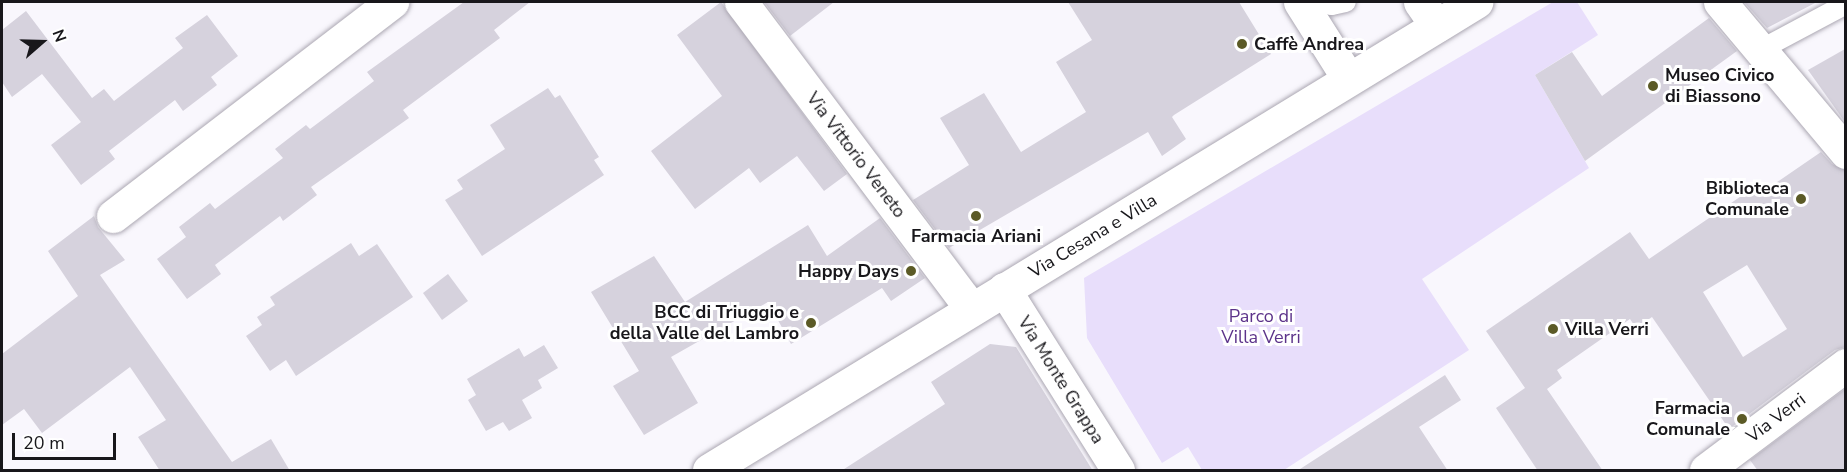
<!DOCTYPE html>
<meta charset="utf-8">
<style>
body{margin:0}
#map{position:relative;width:1847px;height:472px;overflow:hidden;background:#f9f7fd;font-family:"Nunito Sans",sans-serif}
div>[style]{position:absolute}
.green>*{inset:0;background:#e8defb}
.building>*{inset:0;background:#d6d2dd}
.roads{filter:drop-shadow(0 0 2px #aba7b2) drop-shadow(0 0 2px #aba7b2)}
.service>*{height:20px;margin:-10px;padding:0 10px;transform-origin:10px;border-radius:10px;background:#fff}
.minor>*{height:33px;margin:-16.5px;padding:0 16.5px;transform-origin:16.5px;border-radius:16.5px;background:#fff}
.tertiary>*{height:33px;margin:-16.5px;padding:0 16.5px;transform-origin:16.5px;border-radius:16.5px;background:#fff}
.secondary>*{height:33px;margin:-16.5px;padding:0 16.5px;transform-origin:16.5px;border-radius:16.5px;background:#fff}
.dots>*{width:16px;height:16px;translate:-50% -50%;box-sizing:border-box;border:3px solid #fff;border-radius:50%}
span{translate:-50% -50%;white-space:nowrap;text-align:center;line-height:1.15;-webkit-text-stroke:6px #fff;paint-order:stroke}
.poi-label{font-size:18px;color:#18171b;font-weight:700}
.left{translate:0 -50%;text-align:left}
.right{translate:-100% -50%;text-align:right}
.street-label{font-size:18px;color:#18171b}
.park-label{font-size:18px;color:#5c338a}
.frame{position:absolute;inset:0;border:3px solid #18171b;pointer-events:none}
.north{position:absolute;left:12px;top:12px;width:60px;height:60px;-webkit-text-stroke:4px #fff;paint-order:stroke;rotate:70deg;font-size:16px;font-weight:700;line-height:24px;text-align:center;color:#18171b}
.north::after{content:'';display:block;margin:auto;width:21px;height:27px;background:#18171b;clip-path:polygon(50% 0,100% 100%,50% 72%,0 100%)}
.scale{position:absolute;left:12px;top:433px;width:104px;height:27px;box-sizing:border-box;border:3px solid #18171b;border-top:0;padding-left:8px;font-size:18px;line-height:21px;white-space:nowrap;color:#18171b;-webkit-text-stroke:4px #fff;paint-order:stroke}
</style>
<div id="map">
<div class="green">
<i style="clip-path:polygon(1553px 2px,1577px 2px,1598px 35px,1535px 75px,1589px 168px,1422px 279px,1469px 350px,1284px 470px,1202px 470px,1188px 447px,1162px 463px,1087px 338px,1084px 278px)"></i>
</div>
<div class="building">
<i style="clip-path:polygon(464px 2px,530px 2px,494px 30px,500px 38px,403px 110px,409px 118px,311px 187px,317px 195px,283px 221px,280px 216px,215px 265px,221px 274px,187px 299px,157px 259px,186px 237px,179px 227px,210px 203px,215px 209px,283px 158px,275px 149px,306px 125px,310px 129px,374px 81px,367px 72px)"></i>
<i style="clip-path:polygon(721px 2px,847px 174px,824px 191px,797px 156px,760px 183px,749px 168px,695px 209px,651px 151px,722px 96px,677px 35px)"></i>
<i style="clip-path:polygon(764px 2px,834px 2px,790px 36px)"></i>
<i style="clip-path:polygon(1068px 2px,1239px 2px,1271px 54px,1174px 115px,1172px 117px,1186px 139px,1162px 156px,1148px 132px,949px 248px,913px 200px,969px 165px,940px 118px,984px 93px,1021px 152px,1086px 112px,1056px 62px,1092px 40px)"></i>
<i style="clip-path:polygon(1744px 2px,1817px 2px,1767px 28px)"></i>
<i style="clip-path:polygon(26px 11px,92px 98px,104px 89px,114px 101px,183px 48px,175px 38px,207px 15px,238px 56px,211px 77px,217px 85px,183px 111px,175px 100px,109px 151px,115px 159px,81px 185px,51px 145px,81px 122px,42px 74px,12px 97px,2px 82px,2px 30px)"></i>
<i style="clip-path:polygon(1709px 18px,1737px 51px,1585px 161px,1535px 75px,1572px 52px,1602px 96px)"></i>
<i style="clip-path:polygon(1845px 49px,1845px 122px,1808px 70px)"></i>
<i style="clip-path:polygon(548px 88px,555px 98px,560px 95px,599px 157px,594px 160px,604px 175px,482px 256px,445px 200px,463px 189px,457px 180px,505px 149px,490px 125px)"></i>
<i style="clip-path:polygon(evenodd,1821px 152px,1832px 164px,1845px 170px,1845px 347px,1835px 350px,1729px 429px,1652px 317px,1636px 328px,1630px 319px,1557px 370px,1562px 378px,1547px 389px,1603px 471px,1538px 471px,1496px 408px,1525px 388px,1486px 331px,1630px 232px,1649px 259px,1756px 186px,1761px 193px,1821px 152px,1747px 265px,1787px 329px,1743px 357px,1703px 292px,1747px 265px)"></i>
<i style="clip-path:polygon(94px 216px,98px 227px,125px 260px,100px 275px,232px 462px,271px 439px,290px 471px,160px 471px,138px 437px,166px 420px,130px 367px,42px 433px,24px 409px,2px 425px,2px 354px,78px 296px,48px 251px)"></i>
<i style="clip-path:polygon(880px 218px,925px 278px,891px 301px,882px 288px,791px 344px,768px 302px,671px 357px,698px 403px,644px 435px,613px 386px,639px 371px,591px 292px,654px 256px,685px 302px,808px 225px,827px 256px)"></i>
<i style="clip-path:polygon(351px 243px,359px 256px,377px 244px,413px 297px,296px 376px,286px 360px,270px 371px,246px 336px,262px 325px,257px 317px,275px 305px,270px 297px)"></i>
<i style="clip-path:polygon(448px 274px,468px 301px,442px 320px,423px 293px)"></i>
<i style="clip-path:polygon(990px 344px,1016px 347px,1093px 471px,841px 471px,945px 404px,931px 382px)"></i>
<i style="clip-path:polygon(544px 345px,558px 368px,538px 380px,542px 388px,522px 400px,532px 418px,509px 431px,503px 422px,486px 431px,468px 400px,476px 395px,467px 379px,519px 348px,524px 357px)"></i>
<i style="clip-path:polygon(1445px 375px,1461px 400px,1419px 427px,1448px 471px,1297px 471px)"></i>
<i style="clip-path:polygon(1845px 389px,1845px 471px,1758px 471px,1750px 460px)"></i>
</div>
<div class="roads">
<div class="service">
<i style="left:1309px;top:2px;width:23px;rotate:7deg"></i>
<i style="left:1332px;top:5px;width:14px;rotate:-12deg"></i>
<i style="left:1760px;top:50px;width:98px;rotate:-28.1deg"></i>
</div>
<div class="minor">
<i style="left:741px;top:2px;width:383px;rotate:53.1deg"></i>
<i style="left:1720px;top:2px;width:196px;rotate:50deg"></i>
<i style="left:113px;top:216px;width:352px;rotate:-37.5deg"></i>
<i style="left:1004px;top:289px;width:214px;rotate:57.8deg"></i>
<i style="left:1706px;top:470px;width:175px;rotate:-36.9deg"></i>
</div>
<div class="tertiary">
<i style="left:1300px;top:2px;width:90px;rotate:57.7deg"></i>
<i style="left:1420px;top:2px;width:29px;rotate:55deg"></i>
</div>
<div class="secondary">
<i style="left:709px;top:470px;width:899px;rotate:-31.39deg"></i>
</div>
</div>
<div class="dots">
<i style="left:1242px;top:44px;background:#5b5a26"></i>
<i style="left:1653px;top:86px;background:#5b5a26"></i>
<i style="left:1801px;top:199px;background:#5b5a26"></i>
<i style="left:976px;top:216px;background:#5b5a26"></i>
<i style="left:911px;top:271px;background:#5b5a26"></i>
<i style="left:811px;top:323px;background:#5b5a26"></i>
<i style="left:1553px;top:329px;background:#5b5a26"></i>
<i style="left:1742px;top:419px;background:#5b5a26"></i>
</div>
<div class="poi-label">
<span class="left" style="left:1254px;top:44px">Caffè Andrea</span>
<span class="left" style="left:1665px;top:86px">Museo Civico<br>di Biassono</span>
<span class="right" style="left:1789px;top:199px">Biblioteca<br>Comunale</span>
<span style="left:976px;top:236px">Farmacia Ariani</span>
<span class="right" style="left:899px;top:271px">Happy Days</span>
<span class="right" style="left:799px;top:323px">BCC di Triuggio e<br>della Valle del Lambro</span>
<span class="left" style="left:1565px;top:329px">Villa Verri</span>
<span class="right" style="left:1730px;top:419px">Farmacia<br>Comunale</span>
</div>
<div class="street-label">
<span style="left:856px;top:155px;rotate:53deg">Via Vittorio Veneto</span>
<span style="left:1093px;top:236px;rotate:-31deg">Via Cesana e Villa</span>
<span style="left:1061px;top:380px;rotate:58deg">Via Monte Grappa</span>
<span style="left:1776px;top:418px;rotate:-37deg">Via Verri</span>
</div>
<div class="park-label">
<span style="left:1261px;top:327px">Parco di<br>Villa Verri</span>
</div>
<div class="frame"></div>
<div class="north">N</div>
<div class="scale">20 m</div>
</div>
